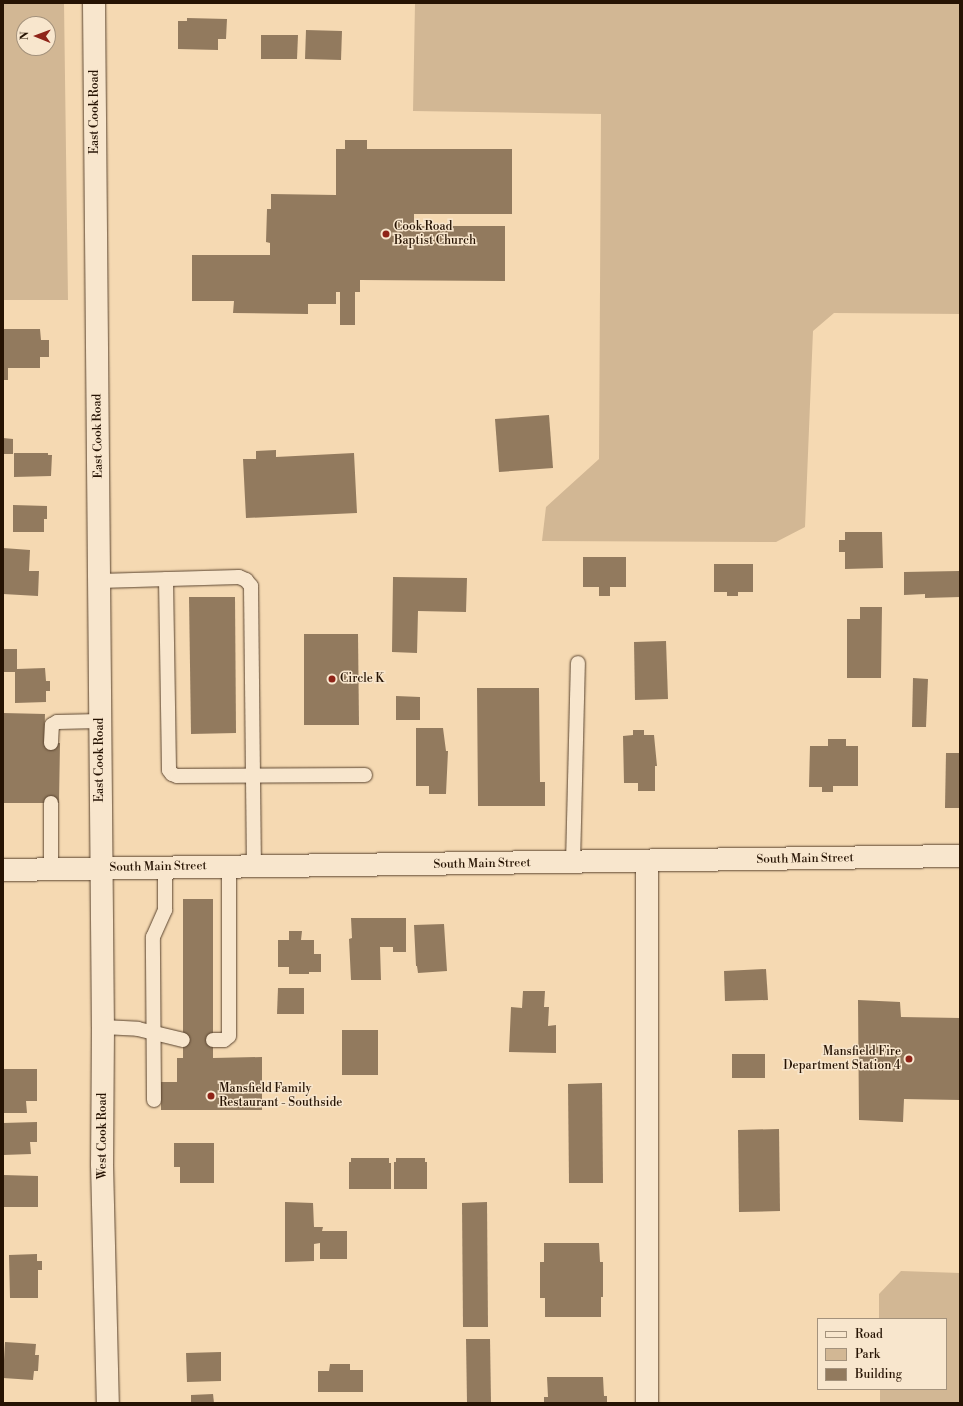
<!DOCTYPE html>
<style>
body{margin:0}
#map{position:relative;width:963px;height:1406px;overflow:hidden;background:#f5d9b2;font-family:"Libre Bodoni",serif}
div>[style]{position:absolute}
.green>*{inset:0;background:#d2b794}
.building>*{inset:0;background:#927a5e}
.roads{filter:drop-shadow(0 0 1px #5a442f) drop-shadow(0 0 1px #5a442f)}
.lane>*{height:14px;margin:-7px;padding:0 7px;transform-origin:7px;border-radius:7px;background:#f8e6cd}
.street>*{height:22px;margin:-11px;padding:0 11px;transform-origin:11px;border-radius:11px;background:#f8e6cd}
.secondary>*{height:22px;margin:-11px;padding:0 11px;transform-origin:11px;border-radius:11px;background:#f8e6cd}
.dots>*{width:11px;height:11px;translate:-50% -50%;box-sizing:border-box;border:2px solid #f8e6cd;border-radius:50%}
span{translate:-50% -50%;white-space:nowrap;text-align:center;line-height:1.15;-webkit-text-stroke:3px #f8e6cd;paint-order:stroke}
.street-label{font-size:12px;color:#261303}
.poi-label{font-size:12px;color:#261303}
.left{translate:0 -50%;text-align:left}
.right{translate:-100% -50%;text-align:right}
.frame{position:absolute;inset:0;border:4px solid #261303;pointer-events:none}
.legend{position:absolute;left:817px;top:1318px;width:130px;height:72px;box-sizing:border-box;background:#f8e6cd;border:1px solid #a4927c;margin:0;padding:5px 7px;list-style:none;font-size:12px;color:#261303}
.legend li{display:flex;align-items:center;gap:8px;height:20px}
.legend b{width:20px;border:1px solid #a4927c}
.north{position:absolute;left:16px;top:16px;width:40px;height:40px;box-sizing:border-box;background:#f8e6cd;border:1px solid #a4927c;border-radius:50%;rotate:271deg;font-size:11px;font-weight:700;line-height:16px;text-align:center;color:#261303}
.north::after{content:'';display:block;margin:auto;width:14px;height:18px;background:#8f2418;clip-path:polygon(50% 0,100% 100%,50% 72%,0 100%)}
</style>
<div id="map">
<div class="green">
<i style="clip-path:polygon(evenodd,3px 3px,64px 3px,68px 300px,3px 300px,3px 3px,24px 24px,48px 24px,48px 48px,24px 48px,24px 24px)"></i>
<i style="clip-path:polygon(415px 3px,960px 3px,960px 314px,834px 313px,813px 331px,805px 527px,776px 542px,542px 541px,546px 507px,599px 459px,601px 114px,413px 111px)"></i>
<i style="clip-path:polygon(901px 1271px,960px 1273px,960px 1403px,880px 1403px,880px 1389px,946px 1389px,946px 1319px,879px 1319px,879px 1294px)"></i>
</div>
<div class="building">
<i style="clip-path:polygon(187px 18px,227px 19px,226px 39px,218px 39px,218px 50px,178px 49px,178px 21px,187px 21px)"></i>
<i style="clip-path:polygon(306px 30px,342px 31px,341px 60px,305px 59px)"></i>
<i style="clip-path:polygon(261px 35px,298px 35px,297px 59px,261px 59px)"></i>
<i style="clip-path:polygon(345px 140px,367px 140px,367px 149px,512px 149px,512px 214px,414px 214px,414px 226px,505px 226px,505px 281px,360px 280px,360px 292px,355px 292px,355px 325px,340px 325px,340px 292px,336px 292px,336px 304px,308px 304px,308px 314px,233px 313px,234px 301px,192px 301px,192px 255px,270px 255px,270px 243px,266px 242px,267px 209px,271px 209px,271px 194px,336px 195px,336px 149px,345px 149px)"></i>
<i style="clip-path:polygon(3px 329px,40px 329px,41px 340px,49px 340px,49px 357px,40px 357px,40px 368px,8px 368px,8px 380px,3px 380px)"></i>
<i style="clip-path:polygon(549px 415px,553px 468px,499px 472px,495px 419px)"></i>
<i style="clip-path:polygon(3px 438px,13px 439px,13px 454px,3px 454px)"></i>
<i style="clip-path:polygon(276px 450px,276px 457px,354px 453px,357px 513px,246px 518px,243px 459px,256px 459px,256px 451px)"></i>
<i style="clip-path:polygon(14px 453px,48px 453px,48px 455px,52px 455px,51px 476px,14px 477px)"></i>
<i style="clip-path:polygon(13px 505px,47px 506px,47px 519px,44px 519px,44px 532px,13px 532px)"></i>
<i style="clip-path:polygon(845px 532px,882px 532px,883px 568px,845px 569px,845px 552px,839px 552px,839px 540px,845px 540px)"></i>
<i style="clip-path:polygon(3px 548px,30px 550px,29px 571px,39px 571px,38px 596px,3px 594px)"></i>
<i style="clip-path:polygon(583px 557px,626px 557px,626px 587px,610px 587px,610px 596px,599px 596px,599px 587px,583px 587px)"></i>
<i style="clip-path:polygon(714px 564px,753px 564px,753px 592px,738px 592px,738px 596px,727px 596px,727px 592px,714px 592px)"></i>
<i style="clip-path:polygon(959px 571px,960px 597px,925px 598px,925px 594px,904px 595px,904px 572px)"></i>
<i style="clip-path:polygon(393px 577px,467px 578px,466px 612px,418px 611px,417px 653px,392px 652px)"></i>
<i style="clip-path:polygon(189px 597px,235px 597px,236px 733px,191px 734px)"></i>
<i style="clip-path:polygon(860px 607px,882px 607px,881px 678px,847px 678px,847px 619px,860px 619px)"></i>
<i style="clip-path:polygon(304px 634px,358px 634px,359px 725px,304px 725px)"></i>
<i style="clip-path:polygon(666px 641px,668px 699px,635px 700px,634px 642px)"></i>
<i style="clip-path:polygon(3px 649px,17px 649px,17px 669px,45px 668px,46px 681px,50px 681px,50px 691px,46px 691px,46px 702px,15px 703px,15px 672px,3px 672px)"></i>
<i style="clip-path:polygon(913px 678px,928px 679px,926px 727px,912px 727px)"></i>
<i style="clip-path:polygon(477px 688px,539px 688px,540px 782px,545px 782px,545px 806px,478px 806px)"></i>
<i style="clip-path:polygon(396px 696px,420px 697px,420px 720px,396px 720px)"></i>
<i style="clip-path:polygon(3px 713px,45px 714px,44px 743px,60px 743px,59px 803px,3px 803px)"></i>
<i style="clip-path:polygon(416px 728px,443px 728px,446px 751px,448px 751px,446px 794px,429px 794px,429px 786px,416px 786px)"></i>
<i style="clip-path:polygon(633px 730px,644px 730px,644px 735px,654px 735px,657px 766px,655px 766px,655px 791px,638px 791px,638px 783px,624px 783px,623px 736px,633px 735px)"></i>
<i style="clip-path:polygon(828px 739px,846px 739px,846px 746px,858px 746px,858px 786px,833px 786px,833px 792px,822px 792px,822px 787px,809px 787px,810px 746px,828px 746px)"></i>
<i style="clip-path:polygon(946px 753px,960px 753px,960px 808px,945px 808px)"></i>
<i style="clip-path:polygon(183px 899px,213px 899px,213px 1058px,262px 1057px,262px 1110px,161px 1110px,161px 1082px,177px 1082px,177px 1058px,183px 1058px)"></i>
<i style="clip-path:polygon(351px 918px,406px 918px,406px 952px,393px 952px,393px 947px,380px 947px,381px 980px,351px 980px,349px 939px,352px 938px)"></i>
<i style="clip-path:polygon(444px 924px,447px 971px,418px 973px,417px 966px,416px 966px,414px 925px)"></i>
<i style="clip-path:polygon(289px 931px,302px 931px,301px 940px,314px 940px,314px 954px,321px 954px,321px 972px,309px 972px,309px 974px,289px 974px,289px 967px,278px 967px,278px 940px,289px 940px)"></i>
<i style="clip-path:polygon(766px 969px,768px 1000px,725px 1001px,724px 971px)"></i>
<i style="clip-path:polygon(278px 988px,304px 988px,304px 1014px,277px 1014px)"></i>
<i style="clip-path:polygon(523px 991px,545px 991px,544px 1007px,549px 1007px,548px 1026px,556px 1025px,556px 1053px,509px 1052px,511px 1007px,522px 1008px)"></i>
<i style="clip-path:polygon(858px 1000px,900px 1002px,901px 1017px,960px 1018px,960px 1100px,904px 1099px,903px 1122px,859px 1120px)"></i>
<i style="clip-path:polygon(342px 1030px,378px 1030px,378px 1075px,342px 1075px)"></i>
<i style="clip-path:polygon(732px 1054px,765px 1054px,765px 1078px,732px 1078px)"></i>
<i style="clip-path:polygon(3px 1069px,37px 1069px,37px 1101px,26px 1101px,27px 1113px,3px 1113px)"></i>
<i style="clip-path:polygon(602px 1083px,603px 1183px,569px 1183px,568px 1084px)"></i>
<i style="clip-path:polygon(37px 1122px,37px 1142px,30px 1142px,31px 1154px,3px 1155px,3px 1123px)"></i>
<i style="clip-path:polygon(779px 1129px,780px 1211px,739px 1212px,738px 1130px)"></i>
<i style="clip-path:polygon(174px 1143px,214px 1143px,214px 1183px,180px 1183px,180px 1167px,174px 1167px)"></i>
<i style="clip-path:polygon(351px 1158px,389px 1158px,389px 1163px,391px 1163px,391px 1189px,349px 1189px,349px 1162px,351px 1162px)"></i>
<i style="clip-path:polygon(396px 1158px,425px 1158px,425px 1162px,427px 1162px,427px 1189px,394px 1189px,394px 1162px,396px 1162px)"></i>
<i style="clip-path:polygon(3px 1175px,38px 1176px,38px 1207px,3px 1207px)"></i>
<i style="clip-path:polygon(285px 1202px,313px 1203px,314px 1227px,323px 1227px,322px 1231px,347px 1231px,347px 1259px,320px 1259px,320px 1243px,314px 1244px,314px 1261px,285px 1262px)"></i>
<i style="clip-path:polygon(487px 1202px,488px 1327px,463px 1327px,462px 1203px)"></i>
<i style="clip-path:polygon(544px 1243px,599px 1243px,600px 1262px,603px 1262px,603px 1297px,601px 1297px,601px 1317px,545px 1317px,545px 1298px,540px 1298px,540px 1262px,544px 1262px)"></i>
<i style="clip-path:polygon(37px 1254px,37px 1261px,42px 1261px,42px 1270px,38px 1270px,38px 1298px,10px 1298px,9px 1255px)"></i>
<i style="clip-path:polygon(466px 1339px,490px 1339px,491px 1403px,467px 1403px)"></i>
<i style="clip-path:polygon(5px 1342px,36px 1344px,35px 1355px,39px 1355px,38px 1371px,34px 1371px,33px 1380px,3px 1378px)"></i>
<i style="clip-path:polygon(221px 1352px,221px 1381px,187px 1382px,186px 1353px)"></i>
<i style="clip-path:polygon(330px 1364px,350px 1364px,350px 1370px,363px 1370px,363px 1392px,318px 1392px,318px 1371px,329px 1371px)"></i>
<i style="clip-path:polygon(547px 1377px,603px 1377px,604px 1396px,607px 1396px,607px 1403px,544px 1403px,544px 1397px,548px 1397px)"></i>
<i style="clip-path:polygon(213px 1394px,214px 1403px,191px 1403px,191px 1395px)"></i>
</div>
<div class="roads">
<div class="lane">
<i style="left:166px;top:579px;width:191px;rotate:89.1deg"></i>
<i style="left:169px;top:770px;width:5px;rotate:53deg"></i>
<i style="left:172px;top:774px;width:5px;rotate:22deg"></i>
<i style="left:177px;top:776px;width:188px;rotate:-0.3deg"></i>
<i style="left:99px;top:581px;width:140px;rotate:-1.6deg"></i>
<i style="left:239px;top:577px;width:8px;rotate:23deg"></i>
<i style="left:246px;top:580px;width:8px;rotate:50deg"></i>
<i style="left:251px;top:586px;width:280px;rotate:89.4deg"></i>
<i style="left:51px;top:743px;width:18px;rotate:-87deg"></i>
<i style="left:52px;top:725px;width:6px;rotate:-31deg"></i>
<i style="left:57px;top:722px;width:43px;rotate:-1.3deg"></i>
<i style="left:51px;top:803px;width:66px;rotate:90deg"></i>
<i style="left:573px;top:863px;width:200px;rotate:-88.6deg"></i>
<i style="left:103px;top:1027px;width:35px;rotate:3deg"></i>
<i style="left:138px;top:1029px;width:46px;rotate:13.7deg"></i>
<i style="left:213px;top:1040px;width:11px"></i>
<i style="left:224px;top:1040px;width:6px;rotate:-39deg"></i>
<i style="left:229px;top:1036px;width:170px;rotate:-90deg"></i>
<i style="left:154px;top:1100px;width:163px;rotate:-90.4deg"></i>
<i style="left:153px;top:937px;width:30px;rotate:-66deg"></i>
<i style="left:165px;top:910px;width:43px;rotate:-90deg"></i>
</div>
<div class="street">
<i style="left:647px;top:1403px;width:541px;rotate:-90deg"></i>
</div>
<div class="secondary">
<i style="left:94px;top:3px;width:1024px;rotate:89.5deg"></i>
<i style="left:103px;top:1027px;width:137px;rotate:90.4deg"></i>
<i style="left:102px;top:1164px;width:239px;rotate:88.6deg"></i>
<i style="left:3px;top:870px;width:957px;rotate:-0.84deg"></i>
</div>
</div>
<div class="dots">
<i style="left:386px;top:234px;background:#8f2418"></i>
<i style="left:332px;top:679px;background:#8f2418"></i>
<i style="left:909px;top:1059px;background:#8f2418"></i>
<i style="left:211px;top:1096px;background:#8f2418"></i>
</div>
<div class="street-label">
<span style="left:95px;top:112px;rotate:-90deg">East Cook Road</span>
<span style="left:98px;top:436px;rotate:-91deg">East Cook Road</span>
<span style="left:100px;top:760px;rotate:-90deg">East Cook Road</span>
<span style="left:805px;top:859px;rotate:-1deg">South Main Street</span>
<span style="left:482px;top:864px;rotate:-1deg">South Main Street</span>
<span style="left:158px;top:867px;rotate:-1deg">South Main Street</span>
<span style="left:103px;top:1136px;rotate:-90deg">West Cook Road</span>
</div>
<div class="poi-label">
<span class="left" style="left:394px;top:234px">Cook Road<br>Baptist Church</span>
<span class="left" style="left:340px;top:679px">Circle K</span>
<span class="right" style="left:901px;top:1059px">Mansfield Fire<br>Department Station 4</span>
<span class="left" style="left:219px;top:1096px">Mansfield Family<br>Restaurant - Southside</span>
</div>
<div class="frame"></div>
<ul class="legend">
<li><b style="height:5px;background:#f8e6cd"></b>Road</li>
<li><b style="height:11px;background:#d2b794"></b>Park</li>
<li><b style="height:11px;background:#927a5e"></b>Building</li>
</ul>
<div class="north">N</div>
</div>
